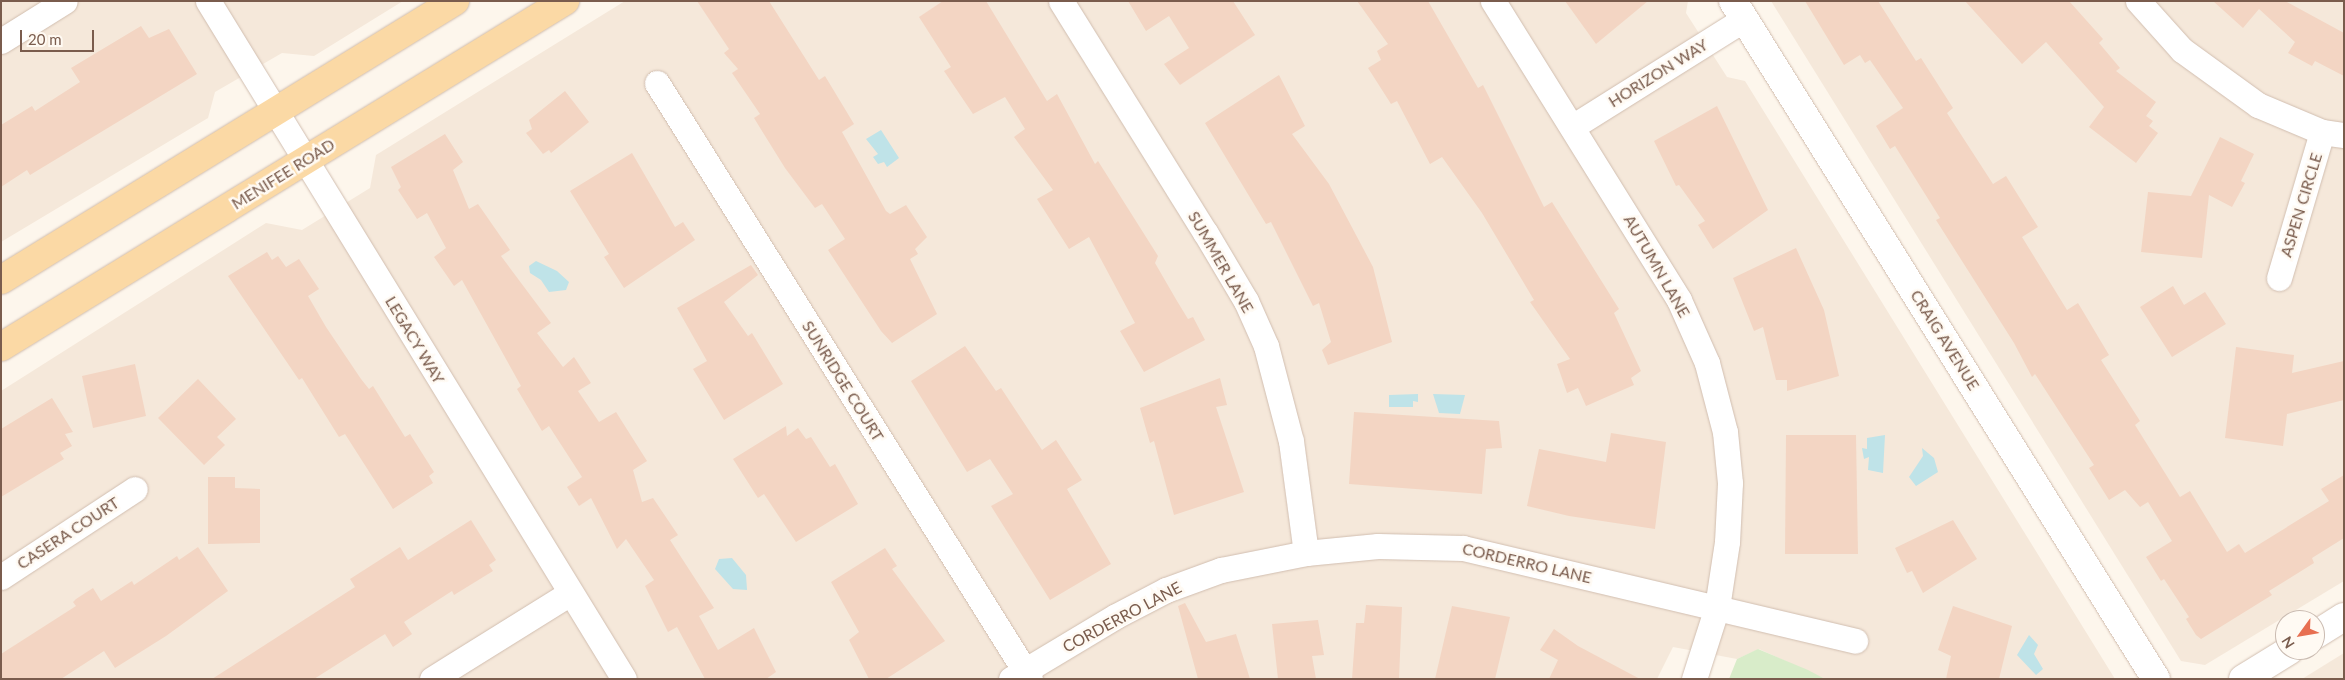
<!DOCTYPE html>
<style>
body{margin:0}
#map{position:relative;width:2345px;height:680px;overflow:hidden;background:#fdf6ec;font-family:Lato,sans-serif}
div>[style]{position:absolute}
.residential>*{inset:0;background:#f5e8da}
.green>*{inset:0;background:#d8ecc9}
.water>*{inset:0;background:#bfe3e8}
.building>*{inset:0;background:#f3d5c3}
.roads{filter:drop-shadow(0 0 1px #d1beb0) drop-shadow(0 0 1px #d1beb0)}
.minor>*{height:25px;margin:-12.5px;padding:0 12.5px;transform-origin:12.5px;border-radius:12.5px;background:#fff}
.tertiary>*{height:28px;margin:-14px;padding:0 14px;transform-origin:14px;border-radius:14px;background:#fff}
.primary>*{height:28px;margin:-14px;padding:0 14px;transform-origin:14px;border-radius:14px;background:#fbd9a5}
span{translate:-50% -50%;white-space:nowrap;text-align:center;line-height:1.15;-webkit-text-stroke:5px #fffaf3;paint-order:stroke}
.street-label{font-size:16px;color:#7a5c4d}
.frame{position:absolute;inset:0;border:2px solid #7a5c4d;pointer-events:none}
.north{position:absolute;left:2275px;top:610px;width:50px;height:50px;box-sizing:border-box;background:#fffaf3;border:1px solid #cabbb1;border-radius:50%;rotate:238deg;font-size:14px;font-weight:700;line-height:20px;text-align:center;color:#7a5c4d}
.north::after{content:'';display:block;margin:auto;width:18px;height:22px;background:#e76f51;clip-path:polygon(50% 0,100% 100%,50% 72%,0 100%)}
.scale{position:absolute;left:20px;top:30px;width:74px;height:22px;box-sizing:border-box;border:2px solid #7a5c4d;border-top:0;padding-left:6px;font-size:15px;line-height:18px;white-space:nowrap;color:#7a5c4d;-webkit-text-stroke:4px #fffaf3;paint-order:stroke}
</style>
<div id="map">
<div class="residential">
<i style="clip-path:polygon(1px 1px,403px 1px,314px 56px,282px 53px,215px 92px,208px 118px,1px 242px)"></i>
<i style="clip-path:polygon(625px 1px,1688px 1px,1686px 13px,1727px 77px,1745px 81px,2115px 679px,1825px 679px,1759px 649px,1737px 659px,1673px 647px,1657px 679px,1px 679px,1px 391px,266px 223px,302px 230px,370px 188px,376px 155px)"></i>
<i style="clip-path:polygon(1771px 1px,2344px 1px,2344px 581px,2205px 665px,2181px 661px)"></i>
<i style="clip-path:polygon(2344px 653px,2344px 679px,2302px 679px)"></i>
</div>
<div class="green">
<i style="clip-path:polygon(1758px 649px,1808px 670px,1825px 679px,1729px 679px,1737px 659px)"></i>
</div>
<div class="water">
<i style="clip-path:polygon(881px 130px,899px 158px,887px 167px,884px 162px,878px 164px,873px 157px,878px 154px,866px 139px)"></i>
<i style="clip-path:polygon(536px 261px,557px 271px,569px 282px,566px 290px,549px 292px,541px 280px,530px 273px,529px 266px)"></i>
<i style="clip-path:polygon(1418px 394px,1418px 402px,1413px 401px,1413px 407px,1389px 407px,1389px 395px)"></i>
<i style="clip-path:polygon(1433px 394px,1465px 395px,1460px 414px,1439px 413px)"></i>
<i style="clip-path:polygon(1885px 435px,1883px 473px,1868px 470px,1869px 457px,1864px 459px,1862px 448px,1867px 449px,1867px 438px)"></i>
<i style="clip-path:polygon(1922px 448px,1934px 458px,1938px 472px,1916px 486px,1909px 477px,1923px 456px)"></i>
<i style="clip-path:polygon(732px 558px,746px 575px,747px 590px,733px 589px,715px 569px,719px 559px)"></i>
<i style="clip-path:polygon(2029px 635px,2038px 645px,2034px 654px,2043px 669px,2036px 675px,2017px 655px)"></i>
</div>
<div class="building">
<i style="clip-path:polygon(697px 1px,769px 1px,819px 80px,825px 76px,854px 124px,842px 132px,886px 211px,890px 214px,906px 205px,927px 237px,915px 249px,918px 254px,910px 259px,937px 314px,892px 343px,881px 331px,828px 250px,845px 239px,822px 204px,815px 208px,785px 168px,754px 118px,760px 114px,732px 73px,738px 69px,724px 53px,729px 49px)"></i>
<i style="clip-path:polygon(943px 1px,986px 1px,1047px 101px,1057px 94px,1095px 164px,1098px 161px,1158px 256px,1155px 263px,1177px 301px,1188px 319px,1193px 317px,1205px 340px,1144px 372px,1120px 331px,1135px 323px,1089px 237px,1069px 249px,1037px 199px,1053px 190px,1014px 137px,1025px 129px,1005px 97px,973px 114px,944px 71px,951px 67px,919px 17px)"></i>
<i style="clip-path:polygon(1128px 1px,1233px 1px,1255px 35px,1180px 85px,1164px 64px,1189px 48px,1169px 16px,1146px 31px)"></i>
<i style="clip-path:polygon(1357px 1px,1428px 1px,1478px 88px,1483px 85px,1544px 207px,1552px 202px,1619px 309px,1614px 313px,1641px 371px,1631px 378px,1634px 385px,1586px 406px,1578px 388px,1567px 393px,1557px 364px,1570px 359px,1530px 302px,1534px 300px,1482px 213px,1442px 157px,1430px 164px,1397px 101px,1391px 104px,1368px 68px,1381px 60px,1377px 51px,1388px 44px)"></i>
<i style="clip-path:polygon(1565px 1px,1648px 1px,1596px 44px)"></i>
<i style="clip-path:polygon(1805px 1px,1878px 1px,1916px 61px,1921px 58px,1953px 108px,1947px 113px,1993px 184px,2006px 176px,2038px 227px,2022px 237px,2067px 310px,2078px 303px,2109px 355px,2101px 360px,2140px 421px,2135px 425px,2180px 497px,2190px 491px,2227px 552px,2239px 544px,2245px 553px,2329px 501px,2321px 489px,2344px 475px,2344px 538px,2312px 558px,2314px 563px,2269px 591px,2272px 595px,2201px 639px,2196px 635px,2186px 619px,2189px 617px,2164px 579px,2161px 581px,2146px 557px,2172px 541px,2148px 502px,2140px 507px,2125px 490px,2109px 500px,2089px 468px,2094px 465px,2035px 374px,2032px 377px,2014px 343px,1936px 220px,1940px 218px,1895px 146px,1890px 149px,1876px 126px,1903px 108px,1870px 60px,1865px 63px,1860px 55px,1844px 65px)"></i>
<i style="clip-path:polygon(1965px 1px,2069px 1px,2103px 39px,2099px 43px,2120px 68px,2116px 71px,2156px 102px,2146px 116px,2153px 121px,2149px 126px,2158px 133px,2136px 163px,2089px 127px,2104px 107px,2046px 42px,2022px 64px)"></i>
<i style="clip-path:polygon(2213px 1px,2285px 1px,2344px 33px,2344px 76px,2315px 61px,2312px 66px,2288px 53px,2295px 42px,2259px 9px,2243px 28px)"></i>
<i style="clip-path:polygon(141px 26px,149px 38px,169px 29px,197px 74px,30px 175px,27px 170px,1px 187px,1px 125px,32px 106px,35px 111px,80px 82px,71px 68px)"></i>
<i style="clip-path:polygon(1279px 75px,1305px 126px,1292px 134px,1329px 184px,1373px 267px,1392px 342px,1328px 365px,1322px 350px,1331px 342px,1319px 303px,1313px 306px,1271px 222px,1266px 224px,1205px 123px)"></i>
<i style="clip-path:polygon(565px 91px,589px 122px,551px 153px,549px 150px,543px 154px,526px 133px,532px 129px,529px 120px)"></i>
<i style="clip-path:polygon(1717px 106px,1768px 210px,1713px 249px,1698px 225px,1705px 221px,1679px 185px,1676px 186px,1654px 141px)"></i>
<i style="clip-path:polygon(445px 134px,463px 162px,453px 170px,469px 209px,478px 204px,510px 250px,501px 256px,551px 323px,537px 333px,563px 367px,574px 357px,591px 383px,578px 391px,599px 422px,616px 412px,647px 461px,633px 470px,642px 502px,653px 498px,678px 535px,670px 540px,714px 608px,699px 616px,718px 650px,754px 628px,776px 672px,766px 679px,705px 679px,677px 627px,668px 632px,645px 586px,654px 580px,626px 539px,617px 549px,591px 498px,579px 506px,567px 487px,582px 477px,549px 426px,542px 431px,517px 389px,521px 386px,462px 280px,454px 286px,434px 257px,446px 248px,427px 213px,417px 219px,398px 190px,401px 187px,391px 167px)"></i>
<i style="clip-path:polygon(2220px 137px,2254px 154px,2241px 181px,2245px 183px,2232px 207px,2209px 195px,2202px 258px,2141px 252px,2148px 192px,2191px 196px)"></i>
<i style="clip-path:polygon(632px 153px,675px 227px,683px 222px,695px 240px,624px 288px,604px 257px,609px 254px,570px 191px)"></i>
<i style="clip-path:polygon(1796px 248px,1824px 310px,1839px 376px,1787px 391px,1787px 380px,1776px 380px,1763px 327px,1754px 331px,1733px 278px)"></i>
<i style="clip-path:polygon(267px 252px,272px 260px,278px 256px,286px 267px,299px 259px,319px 289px,308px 296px,326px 327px,361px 379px,369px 389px,373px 386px,405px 437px,410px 434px,434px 472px,429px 476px,433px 483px,393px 509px,345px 434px,339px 437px,302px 378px,299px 380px,228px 276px)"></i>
<i style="clip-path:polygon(751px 265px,758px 275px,724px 302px,748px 336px,752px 333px,783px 384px,724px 420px,693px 369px,707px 361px,677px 308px)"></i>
<i style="clip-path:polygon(2173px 286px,2184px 305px,2205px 292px,2226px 324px,2172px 357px,2140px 307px)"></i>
<i style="clip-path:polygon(965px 346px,996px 391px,1001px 388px,1042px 450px,1056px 440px,1082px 480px,1067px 489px,1111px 564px,1050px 600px,991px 506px,1013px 494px,990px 459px,967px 472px,911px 381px)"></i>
<i style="clip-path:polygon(2236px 347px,2294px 355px,2292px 373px,2344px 361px,2344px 400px,2287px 414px,2283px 446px,2225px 438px)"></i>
<i style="clip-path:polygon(135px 364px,146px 416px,93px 428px,82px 376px)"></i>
<i style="clip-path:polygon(1220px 378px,1227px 405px,1216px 407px,1244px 492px,1174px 515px,1154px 441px,1150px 443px,1140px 408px)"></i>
<i style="clip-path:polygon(198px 379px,236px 419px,217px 437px,225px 445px,204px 465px,158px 418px)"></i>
<i style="clip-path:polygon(52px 398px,73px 432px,65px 434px,72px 446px,60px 453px,64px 459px,1px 497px,1px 429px)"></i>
<i style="clip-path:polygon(1354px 412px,1499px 421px,1502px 448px,1486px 449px,1482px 494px,1349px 484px)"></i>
<i style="clip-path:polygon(786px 426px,787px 436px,798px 428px,806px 439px,811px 437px,830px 467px,835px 464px,858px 504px,796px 542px,764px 494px,758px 498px,733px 459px)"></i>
<i style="clip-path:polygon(1611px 433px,1666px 442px,1655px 529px,1569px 516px,1527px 506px,1539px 449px,1606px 462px)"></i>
<i style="clip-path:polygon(1786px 435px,1856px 435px,1858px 554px,1785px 554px)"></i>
<i style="clip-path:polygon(208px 477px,235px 477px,235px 488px,260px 489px,260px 543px,208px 544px)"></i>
<i style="clip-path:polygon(471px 520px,496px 560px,489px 565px,493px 571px,454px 595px,452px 591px,404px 622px,412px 634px,393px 647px,385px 634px,314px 679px,212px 679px,355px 587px,350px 579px,400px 547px,408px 560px)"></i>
<i style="clip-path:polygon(1953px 520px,1977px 559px,1923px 593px,1912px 571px,1907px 573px,1895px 548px)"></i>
<i style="clip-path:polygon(198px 547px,228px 591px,166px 636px,115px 668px,104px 651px,61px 679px,1px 679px,1px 654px,76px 606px,73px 602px,76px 599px,93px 588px,101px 601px,132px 581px,134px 585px,177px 556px,179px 560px)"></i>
<i style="clip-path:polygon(885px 548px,897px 566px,892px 569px,945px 641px,886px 679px,869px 679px,849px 640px,859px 632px,831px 582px)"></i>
<i style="clip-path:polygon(1185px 603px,1206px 642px,1236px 634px,1250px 679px,1198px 679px,1178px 606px)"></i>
<i style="clip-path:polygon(1366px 605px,1402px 607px,1399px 679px,1352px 679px,1356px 623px,1364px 623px)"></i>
<i style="clip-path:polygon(1452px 606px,1510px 617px,1495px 679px,1435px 679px)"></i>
<i style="clip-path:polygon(1953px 606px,2012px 626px,1999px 679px,1946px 679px,1951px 656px,1938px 650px)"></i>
<i style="clip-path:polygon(1318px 620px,1324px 655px,1312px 656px,1316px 679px,1278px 679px,1272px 624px)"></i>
<i style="clip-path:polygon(1554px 629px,1578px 646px,1640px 679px,1549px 679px,1558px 660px,1540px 650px)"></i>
</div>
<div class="roads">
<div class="minor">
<i style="left:208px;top:1px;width:795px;rotate:58.47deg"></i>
<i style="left:1061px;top:1px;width:272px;rotate:58.1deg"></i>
<i style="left:1205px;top:232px;width:80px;rotate:59.3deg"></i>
<i style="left:1246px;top:301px;width:49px;rotate:66deg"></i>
<i style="left:1266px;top:346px;width:98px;rotate:75.3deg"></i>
<i style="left:1291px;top:441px;width:113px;rotate:82.4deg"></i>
<i style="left:1493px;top:1px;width:352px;rotate:58.1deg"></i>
<i style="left:1679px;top:300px;width:69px;rotate:66deg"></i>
<i style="left:1707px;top:363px;width:71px;rotate:75.4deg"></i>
<i style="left:1725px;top:432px;width:51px;rotate:84.4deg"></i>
<i style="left:1730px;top:483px;width:59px;rotate:92.9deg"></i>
<i style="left:1727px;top:542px;width:66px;rotate:98.7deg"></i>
<i style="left:1717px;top:607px;width:76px;rotate:107.7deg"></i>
<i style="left:2138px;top:1px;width:66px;rotate:48.1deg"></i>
<i style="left:2182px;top:50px;width:94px;rotate:35.9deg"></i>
<i style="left:2258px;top:105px;width:69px;rotate:22.9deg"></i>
<i style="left:2322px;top:132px;width:22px;rotate:8deg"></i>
<i style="left:1px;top:41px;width:75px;rotate:-32deg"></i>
<i style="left:657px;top:83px;width:703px;rotate:57.96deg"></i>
<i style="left:1572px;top:127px;width:203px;rotate:-32.1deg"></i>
<i style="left:2279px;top:278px;width:152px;rotate:-73.6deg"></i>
<i style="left:1px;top:577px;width:160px;rotate:-33.3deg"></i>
<i style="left:432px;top:679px;width:163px;rotate:-31.9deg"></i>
<i style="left:1011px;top:679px;width:122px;rotate:-31deg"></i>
<i style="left:1116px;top:616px;width:56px;rotate:-27.5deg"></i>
<i style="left:1166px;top:590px;width:59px;rotate:-20deg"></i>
<i style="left:1221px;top:570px;width:87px;rotate:-11.3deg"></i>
<i style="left:1306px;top:553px;width:72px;rotate:-5.6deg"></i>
<i style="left:1378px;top:546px;width:85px;rotate:1.3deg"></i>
<i style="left:1463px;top:548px;width:403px;rotate:13.3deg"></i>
</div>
<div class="tertiary">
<i style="left:1733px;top:1px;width:799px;rotate:58.04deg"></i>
<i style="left:2315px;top:635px;width:34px;rotate:-32deg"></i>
<i style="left:2243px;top:679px;width:55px;rotate:-31.7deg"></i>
</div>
<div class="primary">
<i style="left:1px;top:280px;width:533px;rotate:-31.57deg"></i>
<i style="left:1px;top:347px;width:662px;rotate:-31.53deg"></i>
</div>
</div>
<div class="street-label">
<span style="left:1658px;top:73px;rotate:-32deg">HORIZON WAY</span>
<span style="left:283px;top:174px;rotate:-32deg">MENIFEE ROAD</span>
<span style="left:2301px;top:205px;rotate:-73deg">ASPEN CIRCLE</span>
<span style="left:1221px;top:262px;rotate:60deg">SUMMER LANE</span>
<span style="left:1657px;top:266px;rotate:60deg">AUTUMN LANE</span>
<span style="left:415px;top:340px;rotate:59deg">LEGACY WAY</span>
<span style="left:1945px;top:340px;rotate:58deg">CRAIG AVENUE</span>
<span style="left:843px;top:381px;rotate:58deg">SUNRIDGE COURT</span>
<span style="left:68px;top:533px;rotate:-33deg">CASERA COURT</span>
<span style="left:1527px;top:563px;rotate:13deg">CORDERRO LANE</span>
<span style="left:1122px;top:617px;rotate:-28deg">CORDERRO LANE</span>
</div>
<div class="frame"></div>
<div class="north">N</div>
<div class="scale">20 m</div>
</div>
